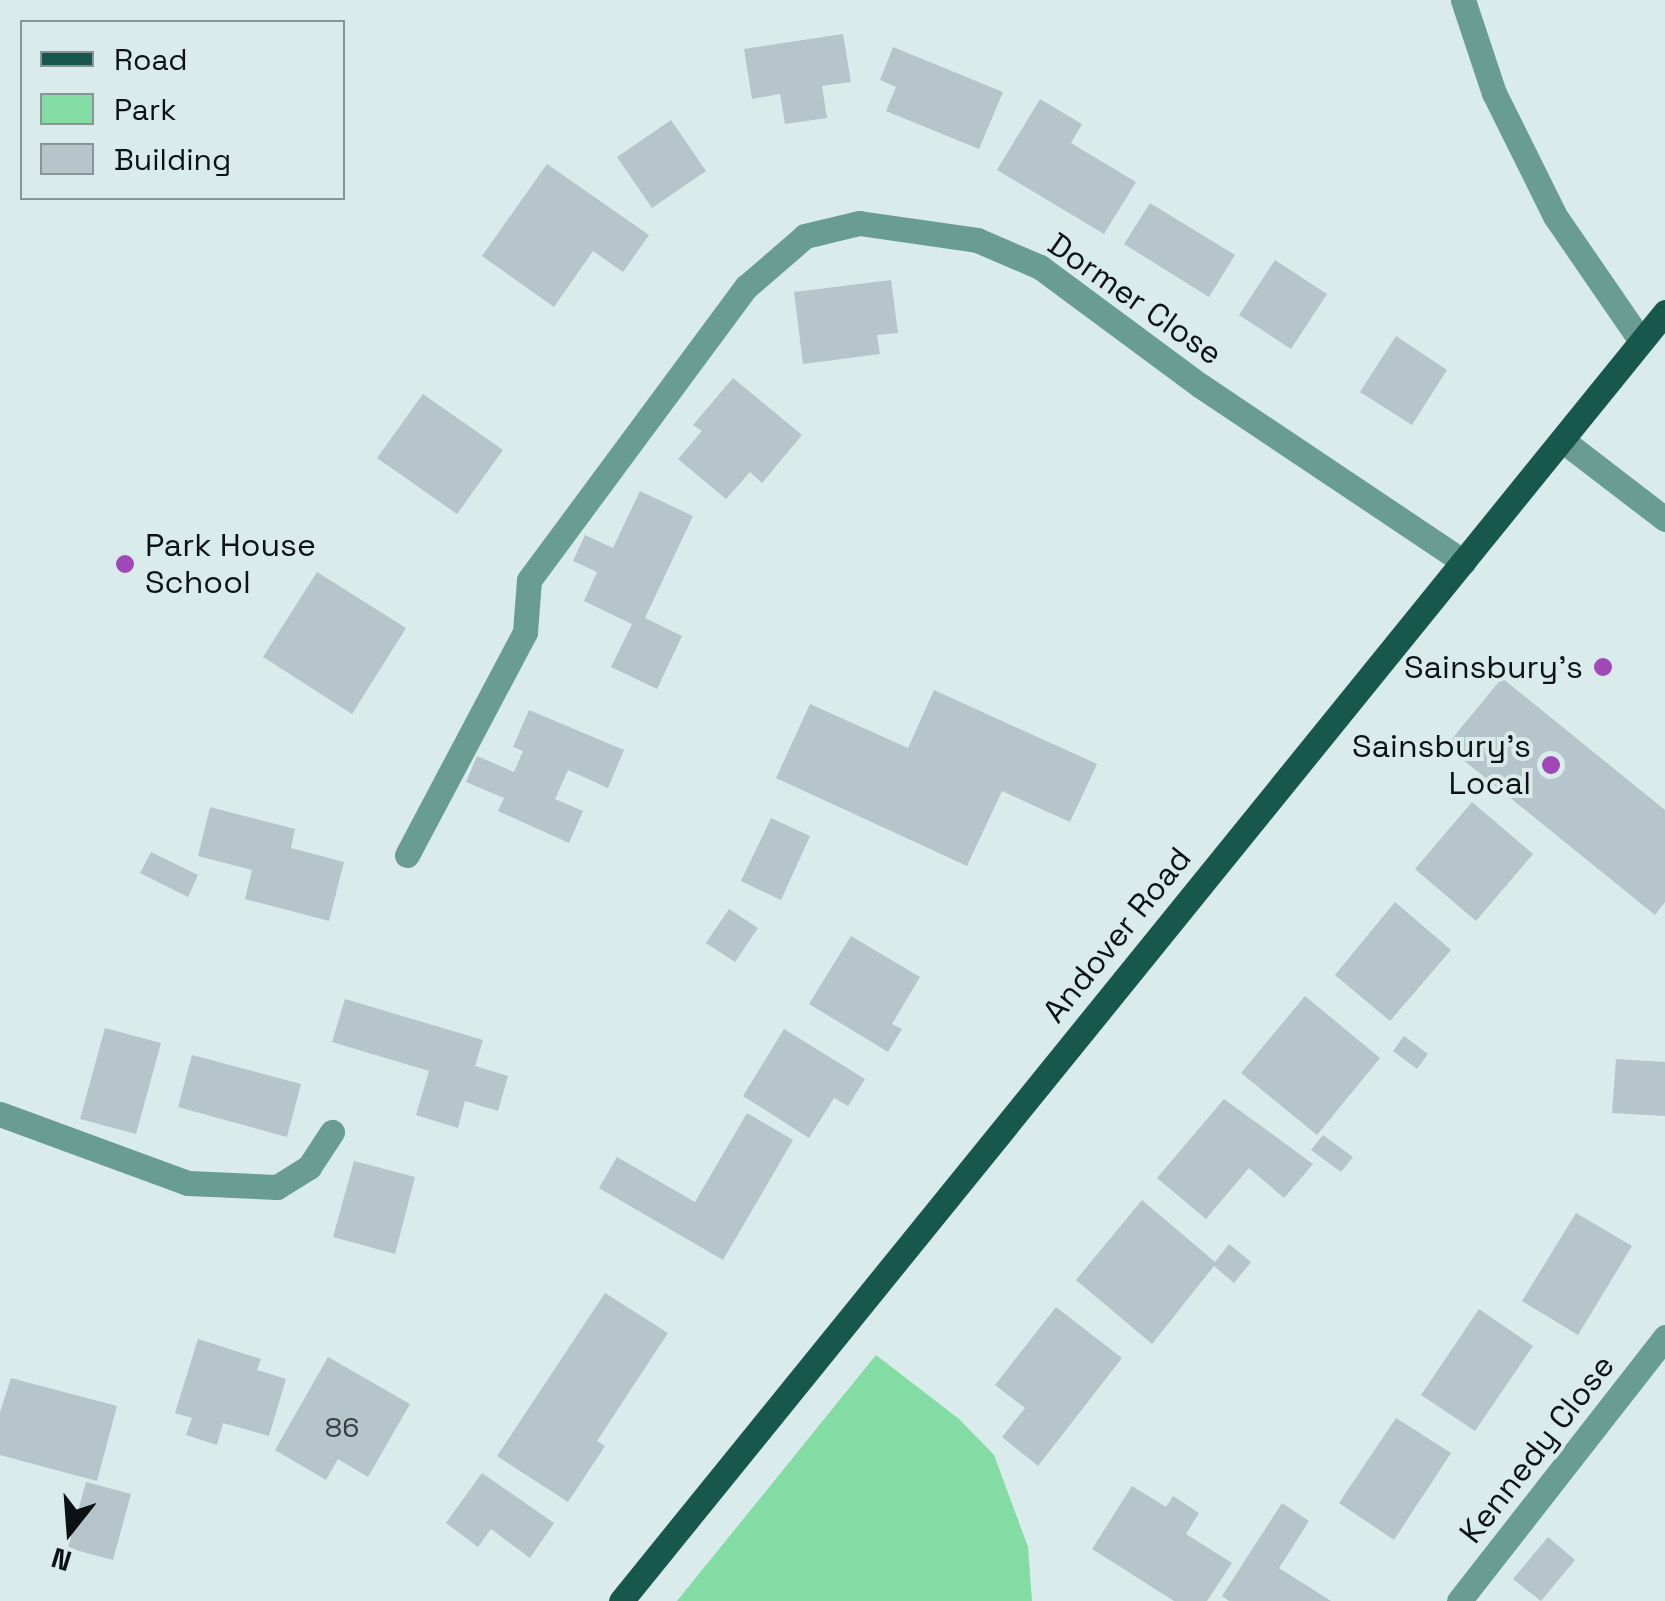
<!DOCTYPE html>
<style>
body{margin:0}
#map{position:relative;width:1665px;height:1601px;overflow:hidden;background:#daebec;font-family:"Space Grotesk",sans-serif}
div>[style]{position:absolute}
.green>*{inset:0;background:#82dca4}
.building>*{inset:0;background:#b6c4cb}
.lane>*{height:25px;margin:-12.5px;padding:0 12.5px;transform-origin:12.5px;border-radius:12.5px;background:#699d91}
.street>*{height:25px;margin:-12.5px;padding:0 12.5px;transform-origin:12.5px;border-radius:12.5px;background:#699d91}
.primary>*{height:25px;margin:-12.5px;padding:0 12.5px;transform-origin:12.5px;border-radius:12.5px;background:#18574c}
.dots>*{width:28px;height:28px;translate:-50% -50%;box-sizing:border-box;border:5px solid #daebec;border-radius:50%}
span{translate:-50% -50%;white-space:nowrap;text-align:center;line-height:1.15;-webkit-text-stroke:8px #daebec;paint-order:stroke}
.number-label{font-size:28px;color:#363e41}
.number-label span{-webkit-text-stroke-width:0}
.street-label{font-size:32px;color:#0c1213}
.poi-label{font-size:32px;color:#0c1213}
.left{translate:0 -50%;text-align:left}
.right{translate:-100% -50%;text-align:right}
.legend{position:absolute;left:20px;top:20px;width:325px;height:180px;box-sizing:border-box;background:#daebec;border:2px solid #889495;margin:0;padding:12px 18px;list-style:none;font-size:30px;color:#0c1213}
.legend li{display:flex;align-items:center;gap:20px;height:50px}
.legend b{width:50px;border:2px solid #889495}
.north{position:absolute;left:20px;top:1481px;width:100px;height:100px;-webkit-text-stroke:8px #daebec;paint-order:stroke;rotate:197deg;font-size:28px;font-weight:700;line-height:40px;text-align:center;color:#0c1213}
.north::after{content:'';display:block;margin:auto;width:35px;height:45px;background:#0c1213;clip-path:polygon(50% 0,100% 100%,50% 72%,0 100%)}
</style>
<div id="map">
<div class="green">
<i style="clip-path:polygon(876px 1355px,959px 1419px,994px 1455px,1028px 1547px,1032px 1601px,677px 1601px)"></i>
</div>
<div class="building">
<i style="clip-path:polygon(843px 34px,851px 82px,822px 86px,827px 118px,785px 124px,780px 94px,752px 99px,744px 49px)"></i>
<i style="clip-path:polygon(893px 47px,1003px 92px,979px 149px,886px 111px,896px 87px,880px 80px)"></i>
<i style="clip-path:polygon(1040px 99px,1082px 124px,1071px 143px,1136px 182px,1104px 234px,997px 170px)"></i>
<i style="clip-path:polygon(671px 120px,706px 171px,652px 208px,617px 157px)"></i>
<i style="clip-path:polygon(547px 164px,649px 235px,623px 272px,593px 251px,554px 307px,482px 256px)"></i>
<i style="clip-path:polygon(1150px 203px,1235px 255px,1209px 297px,1124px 244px)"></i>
<i style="clip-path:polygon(1275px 260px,1327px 294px,1291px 349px,1239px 315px)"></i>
<i style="clip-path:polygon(891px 280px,898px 333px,877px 335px,880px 354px,803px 364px,794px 292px)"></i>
<i style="clip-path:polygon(1396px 336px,1447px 370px,1412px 425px,1360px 392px)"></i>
<i style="clip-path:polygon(733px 378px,802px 435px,762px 483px,750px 472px,726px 499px,678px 459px,702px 431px,693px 425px)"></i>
<i style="clip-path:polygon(423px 394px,503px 450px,457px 514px,377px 458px)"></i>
<i style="clip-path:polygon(640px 491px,693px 516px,645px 618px,682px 636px,657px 689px,611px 667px,632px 624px,584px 601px,597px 572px,573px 561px,585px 535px,613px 548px)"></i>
<i style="clip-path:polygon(317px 572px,406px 628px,352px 714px,263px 657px)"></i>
<i style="clip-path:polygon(1502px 678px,1665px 810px,1665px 902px,1655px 915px,1446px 746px)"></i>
<i style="clip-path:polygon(934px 690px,1097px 764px,1070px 822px,1002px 791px,967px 866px,776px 778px,810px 704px,908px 748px)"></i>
<i style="clip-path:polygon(529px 710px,624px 750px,608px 788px,568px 770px,555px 799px,583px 811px,569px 843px,498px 811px,504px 798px,466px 782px,477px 756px,514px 772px,523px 751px,513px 747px)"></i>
<i style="clip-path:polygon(1472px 802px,1533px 854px,1476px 921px,1415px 869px)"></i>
<i style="clip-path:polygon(210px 807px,295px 829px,291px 848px,344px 862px,329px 921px,245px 899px,252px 870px,198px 856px)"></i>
<i style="clip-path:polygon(771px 818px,810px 836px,781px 900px,741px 881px)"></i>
<i style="clip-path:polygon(151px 852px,198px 875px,188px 897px,140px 873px)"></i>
<i style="clip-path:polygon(1395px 902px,1451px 950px,1390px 1021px,1335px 975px)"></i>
<i style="clip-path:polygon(729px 909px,758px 928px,735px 962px,706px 943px)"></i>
<i style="clip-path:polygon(851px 936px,920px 977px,892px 1024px,902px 1029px,888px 1052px,809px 1004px)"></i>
<i style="clip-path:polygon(1305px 996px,1380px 1058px,1317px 1135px,1241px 1073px)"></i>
<i style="clip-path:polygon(345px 999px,483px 1040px,475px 1066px,508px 1076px,498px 1111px,465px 1101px,458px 1128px,416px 1115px,429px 1071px,332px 1042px)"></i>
<i style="clip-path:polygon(105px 1028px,161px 1043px,136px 1134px,80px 1119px)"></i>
<i style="clip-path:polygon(784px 1029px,865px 1079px,848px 1106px,834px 1098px,809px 1138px,743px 1096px)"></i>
<i style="clip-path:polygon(1404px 1036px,1428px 1054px,1417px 1069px,1393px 1051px)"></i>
<i style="clip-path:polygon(192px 1055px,301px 1084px,287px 1137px,178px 1107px)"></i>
<i style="clip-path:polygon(1616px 1059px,1665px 1062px,1665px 1116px,1612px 1113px)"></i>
<i style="clip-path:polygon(1224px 1099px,1313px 1164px,1284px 1198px,1249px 1168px,1206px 1219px,1157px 1178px)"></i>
<i style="clip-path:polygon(747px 1113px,793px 1140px,723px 1260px,599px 1188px,617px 1157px,695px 1202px)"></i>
<i style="clip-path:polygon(1323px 1135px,1353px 1157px,1341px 1172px,1311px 1150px)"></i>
<i style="clip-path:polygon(354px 1161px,415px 1177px,395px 1254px,333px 1237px)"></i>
<i style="clip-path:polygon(1142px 1200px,1215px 1262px,1229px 1244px,1251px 1262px,1234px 1283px,1214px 1266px,1152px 1344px,1076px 1280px)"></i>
<i style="clip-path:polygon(1576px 1213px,1632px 1246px,1578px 1335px,1522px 1301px)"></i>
<i style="clip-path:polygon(605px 1293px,668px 1333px,597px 1441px,605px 1446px,568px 1502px,497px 1456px)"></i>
<i style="clip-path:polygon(1056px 1307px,1122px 1358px,1038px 1466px,1002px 1437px,1025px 1408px,995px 1385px)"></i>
<i style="clip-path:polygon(1479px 1309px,1533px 1346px,1475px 1431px,1421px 1395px)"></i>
<i style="clip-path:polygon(198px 1339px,261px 1359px,257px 1370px,286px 1379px,269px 1436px,223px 1423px,217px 1445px,186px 1435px,192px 1418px,175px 1413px)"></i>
<i style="clip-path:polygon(328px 1357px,410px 1404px,368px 1477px,338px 1459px,326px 1480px,275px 1450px)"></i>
<i style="clip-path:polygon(11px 1378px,117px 1406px,97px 1481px,0 1455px,0 1412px)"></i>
<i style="clip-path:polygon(1396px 1418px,1451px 1453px,1394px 1540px,1339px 1503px)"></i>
<i style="clip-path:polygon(482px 1473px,554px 1523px,530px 1558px,491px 1529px,478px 1547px,446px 1523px)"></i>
<i style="clip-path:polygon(86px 1482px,131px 1494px,113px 1560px,68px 1548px)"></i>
<i style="clip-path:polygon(1132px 1486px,1166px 1507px,1173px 1496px,1199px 1513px,1186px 1534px,1232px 1563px,1207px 1601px,1174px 1601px,1092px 1549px)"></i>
<i style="clip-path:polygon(1282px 1503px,1309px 1521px,1279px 1568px,1331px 1601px,1229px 1601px,1222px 1596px)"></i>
<i style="clip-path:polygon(1548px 1537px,1575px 1560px,1541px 1601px,1513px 1579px)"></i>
</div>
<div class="lane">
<i style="left:1463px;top:0;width:98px;rotate:71.6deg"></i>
<i style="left:1494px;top:93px;width:137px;rotate:63.6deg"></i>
<i style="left:1555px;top:216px;width:152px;rotate:55.5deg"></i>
<i style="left:407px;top:855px;width:252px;rotate:-62.1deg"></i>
<i style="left:525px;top:632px;width:52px;rotate:-85.6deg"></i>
<i style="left:0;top:1114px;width:200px;rotate:20.2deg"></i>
<i style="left:188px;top:1183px;width:89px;rotate:2.6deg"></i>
<i style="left:277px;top:1187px;width:38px;rotate:-32deg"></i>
<i style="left:309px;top:1167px;width:42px;rotate:-56.7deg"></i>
</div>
<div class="street">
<i style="left:1562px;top:440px;width:130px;rotate:37.5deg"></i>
<i style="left:529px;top:580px;width:365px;rotate:-53.5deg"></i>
<i style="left:746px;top:287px;width:78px;rotate:-40.8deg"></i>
<i style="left:805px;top:236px;width:56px;rotate:-13.5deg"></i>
<i style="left:859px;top:223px;width:119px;rotate:8.2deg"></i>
<i style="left:977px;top:240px;width:69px;rotate:23.2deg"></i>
<i style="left:1040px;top:267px;width:200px;rotate:36.5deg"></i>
<i style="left:1201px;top:386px;width:316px;rotate:33.8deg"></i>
<i style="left:1459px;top:1601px;width:335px;rotate:-52deg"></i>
</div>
<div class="primary">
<i style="left:621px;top:1601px;width:1659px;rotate:-50.99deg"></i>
</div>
<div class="dots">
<i style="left:125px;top:564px;background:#a048b5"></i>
<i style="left:1603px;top:667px;background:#a048b5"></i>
<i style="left:1551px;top:765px;background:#a048b5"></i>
</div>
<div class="number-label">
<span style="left:342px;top:1427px">86</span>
</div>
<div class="street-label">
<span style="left:1135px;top:299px;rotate:35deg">Dormer Close</span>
<span style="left:1117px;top:935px;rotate:-51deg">Andover Road</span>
<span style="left:1537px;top:1449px;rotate:-52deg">Kennedy Close</span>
</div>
<div class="poi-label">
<span class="left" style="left:145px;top:564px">Park House<br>School</span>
<span class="right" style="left:1583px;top:667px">Sainsbury's</span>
<span class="right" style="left:1531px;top:765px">Sainsbury's<br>Local</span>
</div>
<ul class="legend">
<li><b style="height:12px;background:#18574c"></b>Road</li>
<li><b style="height:28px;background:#82dca4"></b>Park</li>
<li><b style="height:28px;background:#b6c4cb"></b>Building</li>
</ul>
<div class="north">N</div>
</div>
